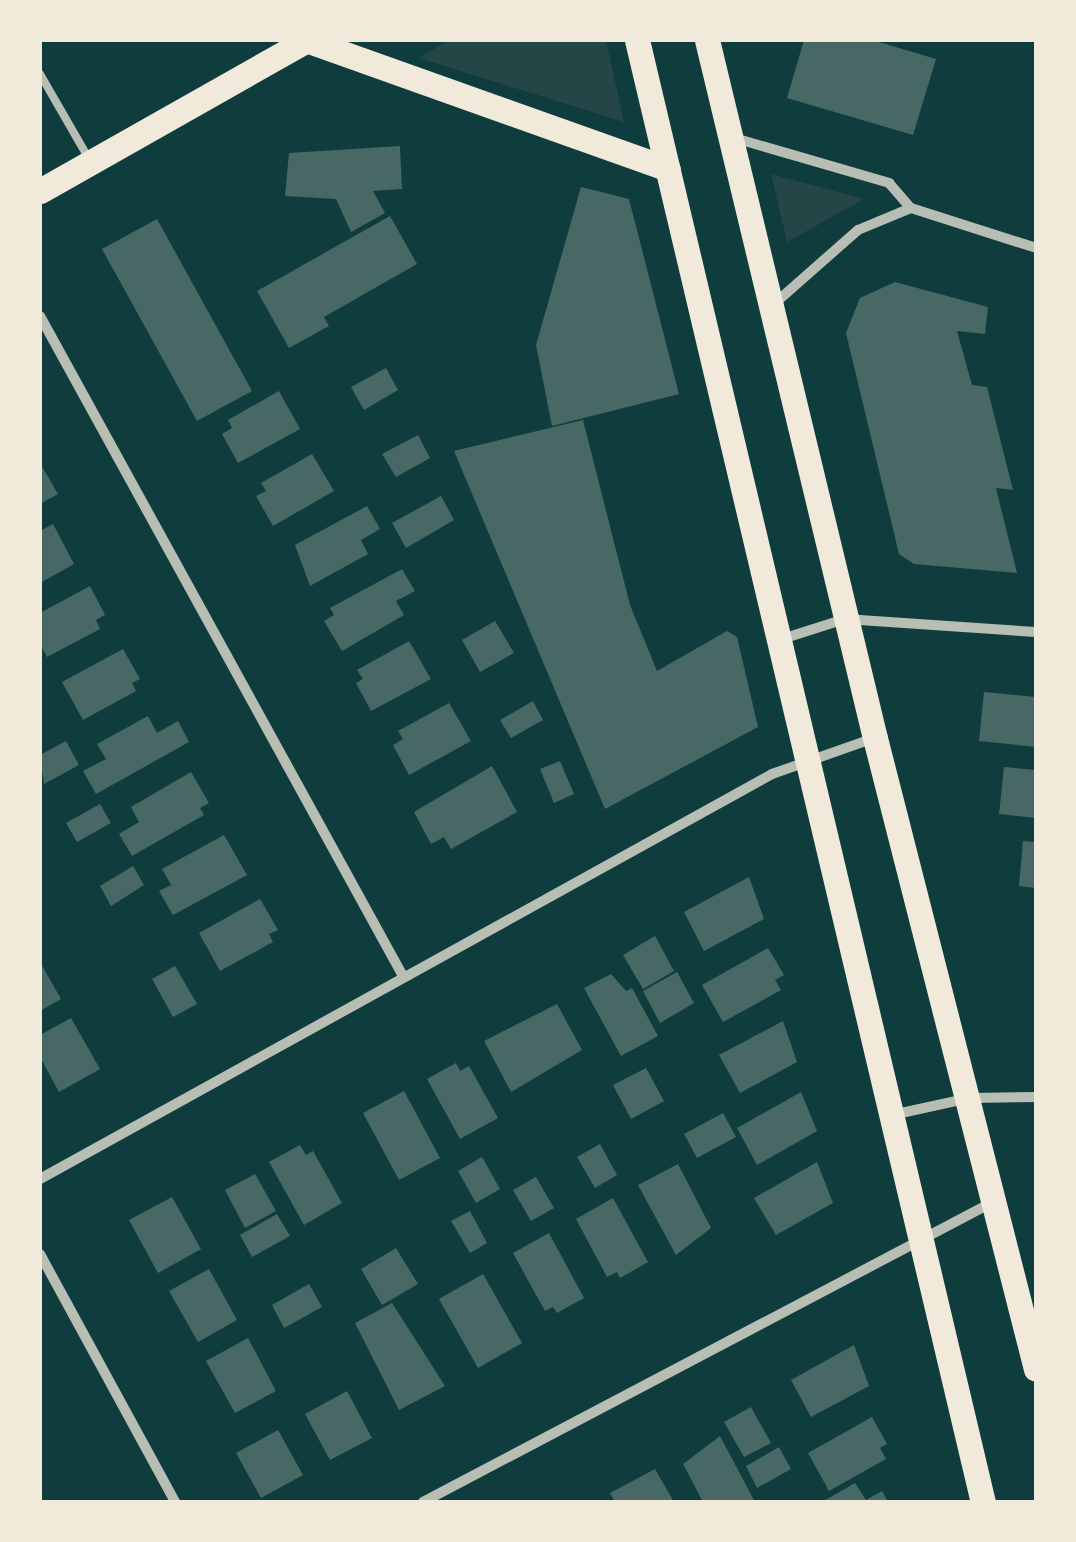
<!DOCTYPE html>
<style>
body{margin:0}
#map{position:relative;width:1076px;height:1542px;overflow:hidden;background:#0f3d3e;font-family:Inter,sans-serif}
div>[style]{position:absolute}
.green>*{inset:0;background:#244646}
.building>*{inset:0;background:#486865}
.service>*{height:8px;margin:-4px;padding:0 4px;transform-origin:4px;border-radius:4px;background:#b8beb3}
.minor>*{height:10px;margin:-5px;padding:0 5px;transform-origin:5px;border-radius:5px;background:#b8beb3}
.primary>*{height:25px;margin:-12.5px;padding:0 12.5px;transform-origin:12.5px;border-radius:12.5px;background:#f1e9da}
span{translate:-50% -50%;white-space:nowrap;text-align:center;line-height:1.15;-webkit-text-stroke:9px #f1e9da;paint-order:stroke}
.frame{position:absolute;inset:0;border:42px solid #f1e9da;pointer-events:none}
</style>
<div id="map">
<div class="green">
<i style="clip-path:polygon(449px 40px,606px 40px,624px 122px,419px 58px)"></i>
<i style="clip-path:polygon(771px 174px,864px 199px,787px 242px)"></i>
</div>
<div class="building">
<i style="clip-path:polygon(804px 40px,872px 40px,936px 59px,913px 135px,787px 98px)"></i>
<i style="clip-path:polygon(400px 146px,402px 189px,373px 191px,385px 213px,351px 232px,336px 199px,285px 196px,289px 153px)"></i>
<i style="clip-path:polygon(581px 187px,629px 199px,679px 394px,552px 426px,536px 345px)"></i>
<i style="clip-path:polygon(390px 216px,417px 264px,324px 317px,329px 326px,289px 348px,257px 291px)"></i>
<i style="clip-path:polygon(157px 219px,252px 391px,197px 421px,102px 249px)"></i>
<i style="clip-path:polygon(895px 282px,988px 307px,985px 334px,957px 331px,972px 385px,987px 387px,1013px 490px,996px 488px,1017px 573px,914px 564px,899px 554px,846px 333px,860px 298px)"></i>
<i style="clip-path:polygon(386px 368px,398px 390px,364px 410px,351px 387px)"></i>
<i style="clip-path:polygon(279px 391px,300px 429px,238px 463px,222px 434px,232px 428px,228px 420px)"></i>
<i style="clip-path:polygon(583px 420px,630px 605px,657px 671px,727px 631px,737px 637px,758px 727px,605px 809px,454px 451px)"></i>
<i style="clip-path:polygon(418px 435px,430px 458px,396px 477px,382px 454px)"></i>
<i style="clip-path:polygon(312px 454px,334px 491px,273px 526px,256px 496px,266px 491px,261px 483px)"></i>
<i style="clip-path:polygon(40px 463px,58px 494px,40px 504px)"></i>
<i style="clip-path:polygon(441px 496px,454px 520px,406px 548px,392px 523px)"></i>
<i style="clip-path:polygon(367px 506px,380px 529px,361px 540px,368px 554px,310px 586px,295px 545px)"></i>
<i style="clip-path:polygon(53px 524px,74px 564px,40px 583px,40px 531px)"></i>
<i style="clip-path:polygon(402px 569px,415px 591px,396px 601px,404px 615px,342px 651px,324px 621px,334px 615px,330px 608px)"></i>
<i style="clip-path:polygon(90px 586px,105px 615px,96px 620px,100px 629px,47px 657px,40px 644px,40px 613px)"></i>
<i style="clip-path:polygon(495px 621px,514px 653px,480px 672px,462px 640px)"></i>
<i style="clip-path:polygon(409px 641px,431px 679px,371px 711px,356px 683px,363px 679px,357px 670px)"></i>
<i style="clip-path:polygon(123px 649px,140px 679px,132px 683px,136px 691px,83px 720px,62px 682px)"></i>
<i style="clip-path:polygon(984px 692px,1036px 697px,1036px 747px,979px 741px)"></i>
<i style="clip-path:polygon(533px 701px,543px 720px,511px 738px,500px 720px)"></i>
<i style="clip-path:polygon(449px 703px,471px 741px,409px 775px,393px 745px,403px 739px,398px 731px)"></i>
<i style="clip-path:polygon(148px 716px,157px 733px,178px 721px,189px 742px,96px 794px,83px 771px,106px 759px,97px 744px)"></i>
<i style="clip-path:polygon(66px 741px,79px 765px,44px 784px,40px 755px)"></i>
<i style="clip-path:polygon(560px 761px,574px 794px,554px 803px,540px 769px)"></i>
<i style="clip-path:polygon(492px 766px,517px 812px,451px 849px,444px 837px,431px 844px,414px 812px)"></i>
<i style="clip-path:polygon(1004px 767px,1036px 770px,1036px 818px,999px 814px)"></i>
<i style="clip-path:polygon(191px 772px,209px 803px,200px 808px,204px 815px,132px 856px,119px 834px,139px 822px,131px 807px)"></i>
<i style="clip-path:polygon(100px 804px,111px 823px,77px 842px,66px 823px)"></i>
<i style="clip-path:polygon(224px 835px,247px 875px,173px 915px,159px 891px,171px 885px,162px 869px)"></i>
<i style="clip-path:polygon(1023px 841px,1036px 842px,1036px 888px,1019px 886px)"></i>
<i style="clip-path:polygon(133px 866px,144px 885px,111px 906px,100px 886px)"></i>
<i style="clip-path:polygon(749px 877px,764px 919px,704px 951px,684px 912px)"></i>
<i style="clip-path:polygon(260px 899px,278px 930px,269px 934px,273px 942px,220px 971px,199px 933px)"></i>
<i style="clip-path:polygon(655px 936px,674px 971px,643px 989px,623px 955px)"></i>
<i style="clip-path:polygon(768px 948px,784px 975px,775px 980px,781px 990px,723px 1022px,702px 985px)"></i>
<i style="clip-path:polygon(40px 962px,61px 999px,40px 1011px)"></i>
<i style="clip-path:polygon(175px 966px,197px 1004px,173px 1017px,152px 979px)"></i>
<i style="clip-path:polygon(677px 972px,694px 1003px,660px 1023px,643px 991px)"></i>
<i style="clip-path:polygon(611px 974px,626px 991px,632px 988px,658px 1036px,621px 1056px,584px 988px)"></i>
<i style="clip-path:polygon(557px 1004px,582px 1050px,511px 1092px,484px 1041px)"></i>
<i style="clip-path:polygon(71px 1018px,100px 1069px,59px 1092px,40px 1057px,40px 1035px)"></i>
<i style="clip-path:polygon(783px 1021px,797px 1062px,740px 1093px,719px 1055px)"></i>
<i style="clip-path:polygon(456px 1063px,460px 1071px,469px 1066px,498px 1118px,460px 1139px,427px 1079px)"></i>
<i style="clip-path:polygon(646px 1068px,664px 1101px,631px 1119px,613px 1085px)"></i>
<i style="clip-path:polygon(404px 1091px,440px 1158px,399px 1180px,363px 1113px)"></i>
<i style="clip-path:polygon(801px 1092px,817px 1131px,757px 1165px,737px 1128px)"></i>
<i style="clip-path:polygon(723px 1113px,736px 1137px,697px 1158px,684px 1134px)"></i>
<i style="clip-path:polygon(600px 1144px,617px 1175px,595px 1188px,577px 1157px)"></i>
<i style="clip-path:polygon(300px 1145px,306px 1155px,313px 1151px,342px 1203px,304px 1225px,269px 1162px)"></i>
<i style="clip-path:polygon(482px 1157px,500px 1189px,476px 1203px,458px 1171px)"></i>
<i style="clip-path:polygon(817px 1162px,833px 1203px,776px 1235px,754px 1198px)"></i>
<i style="clip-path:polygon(678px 1164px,711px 1228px,676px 1255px,638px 1185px)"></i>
<i style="clip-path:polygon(255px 1174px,276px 1211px,245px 1228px,225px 1190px)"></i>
<i style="clip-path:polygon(536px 1177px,554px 1208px,531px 1221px,513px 1190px)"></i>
<i style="clip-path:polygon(172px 1197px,201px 1249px,158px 1273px,129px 1220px)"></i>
<i style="clip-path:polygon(613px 1198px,648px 1262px,620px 1278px,617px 1272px,607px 1277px,576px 1219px)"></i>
<i style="clip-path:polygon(470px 1211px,487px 1243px,470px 1253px,451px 1221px)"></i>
<i style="clip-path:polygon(277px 1214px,290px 1236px,252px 1257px,240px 1235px)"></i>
<i style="clip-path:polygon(549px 1233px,584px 1298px,557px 1313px,553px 1307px,545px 1311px,513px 1253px)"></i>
<i style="clip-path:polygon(396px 1248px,418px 1284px,382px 1305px,361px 1269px)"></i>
<i style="clip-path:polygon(209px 1269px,237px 1320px,198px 1342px,169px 1291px)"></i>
<i style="clip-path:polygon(483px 1274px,522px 1343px,478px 1368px,439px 1299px)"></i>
<i style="clip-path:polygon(309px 1284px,322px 1307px,284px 1328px,272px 1305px)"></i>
<i style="clip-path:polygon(392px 1303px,445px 1386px,399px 1410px,355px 1323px)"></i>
<i style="clip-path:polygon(248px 1338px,276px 1391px,235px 1413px,206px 1361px)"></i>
<i style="clip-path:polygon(854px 1345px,869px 1386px,811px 1417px,791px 1380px)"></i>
<i style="clip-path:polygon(347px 1391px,372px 1438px,330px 1460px,305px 1414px)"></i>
<i style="clip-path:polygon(751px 1407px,771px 1443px,744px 1457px,724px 1422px)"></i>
<i style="clip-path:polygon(872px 1417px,887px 1444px,880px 1448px,886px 1459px,829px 1491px,808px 1453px)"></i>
<i style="clip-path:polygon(278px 1430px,303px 1475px,261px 1498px,236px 1453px)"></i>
<i style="clip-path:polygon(720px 1436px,755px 1502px,703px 1502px,683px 1464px)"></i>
<i style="clip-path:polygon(779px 1447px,791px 1469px,757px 1488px,746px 1466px)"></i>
<i style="clip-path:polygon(655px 1469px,674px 1502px,615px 1502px,610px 1493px)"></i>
<i style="clip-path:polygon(855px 1483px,866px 1500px,882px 1491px,888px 1502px,822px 1502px)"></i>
</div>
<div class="service">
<i style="left:40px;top:74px;width:96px;rotate:60deg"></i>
</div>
<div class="minor">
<i style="left:731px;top:137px;width:165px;rotate:16.2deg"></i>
<i style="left:889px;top:183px;width:33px;rotate:49deg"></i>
<i style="left:911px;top:208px;width:131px;rotate:17.7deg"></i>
<i style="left:774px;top:304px;width:112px;rotate:-41.4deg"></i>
<i style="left:858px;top:230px;width:57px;rotate:-22.5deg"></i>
<i style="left:40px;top:316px;width:753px;rotate:61.19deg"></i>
<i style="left:779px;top:640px;width:69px;rotate:-17.7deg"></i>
<i style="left:845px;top:619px;width:191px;rotate:3.9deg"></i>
<i style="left:892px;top:1115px;width:80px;rotate:-12.3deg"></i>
<i style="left:970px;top:1098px;width:66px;rotate:-0.9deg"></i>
<i style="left:40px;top:1179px;width:837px;rotate:-28.95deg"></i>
<i style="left:772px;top:774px;width:108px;rotate:-19.4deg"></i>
<i style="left:40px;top:1254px;width:282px;rotate:61.4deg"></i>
<i style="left:423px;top:1502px;width:644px;rotate:-27.76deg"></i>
</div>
<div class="primary">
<i style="left:306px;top:40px;width:384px;rotate:19.6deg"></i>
<i style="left:637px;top:40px;width:1502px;rotate:76.69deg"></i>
<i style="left:707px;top:40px;width:718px;rotate:76.47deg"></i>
<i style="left:875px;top:738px;width:651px;rotate:75.69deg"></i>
<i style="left:40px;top:191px;width:307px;rotate:-29.5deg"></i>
</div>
<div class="frame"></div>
</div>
